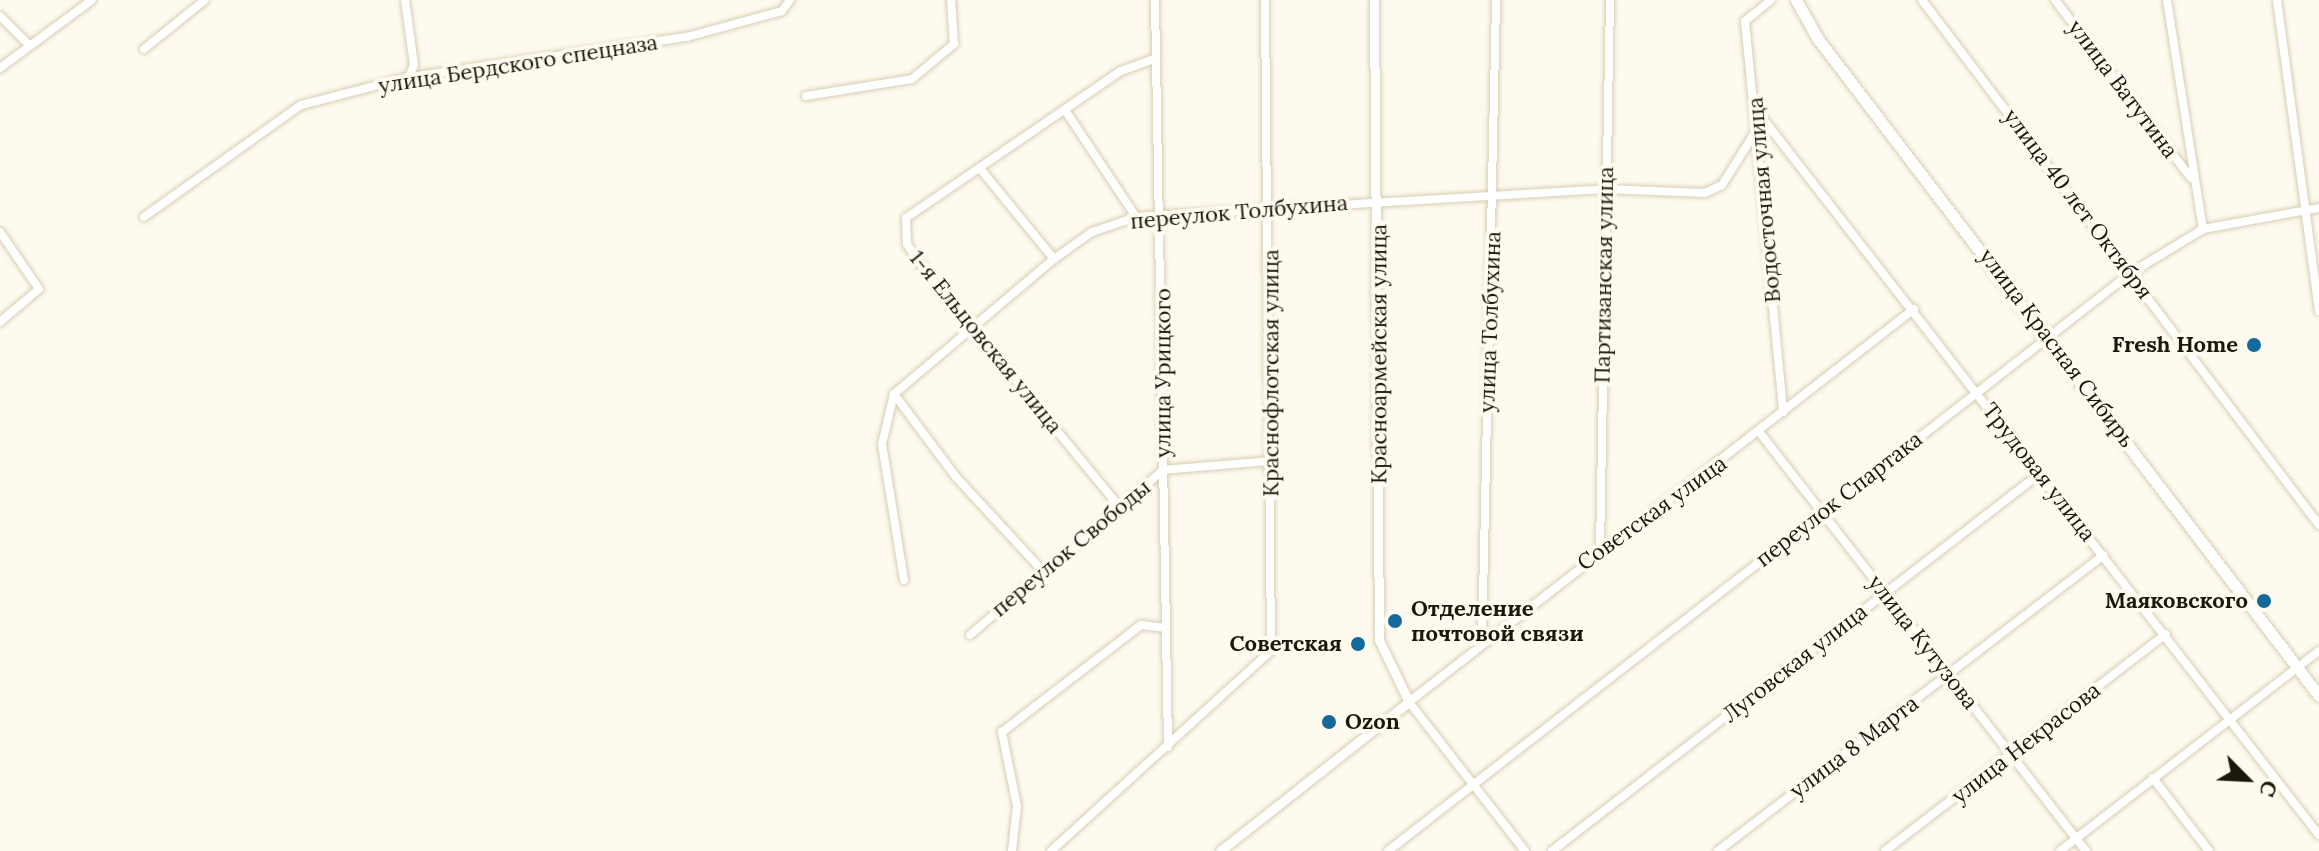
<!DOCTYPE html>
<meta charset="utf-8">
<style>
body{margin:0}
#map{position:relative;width:2319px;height:851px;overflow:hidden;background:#fefaef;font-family:Lora,serif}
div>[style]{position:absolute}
.roads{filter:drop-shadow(0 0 2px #d8ceb3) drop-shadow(0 0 2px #d8ceb3)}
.minor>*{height:8px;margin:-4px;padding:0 4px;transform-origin:4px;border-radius:4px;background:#fff}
.tertiary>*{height:9px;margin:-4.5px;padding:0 4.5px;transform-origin:4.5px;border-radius:4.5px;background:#fff}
.secondary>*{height:11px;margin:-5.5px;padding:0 5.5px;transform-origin:5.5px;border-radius:5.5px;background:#fff}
.dots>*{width:22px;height:22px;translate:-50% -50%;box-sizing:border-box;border:4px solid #fefaef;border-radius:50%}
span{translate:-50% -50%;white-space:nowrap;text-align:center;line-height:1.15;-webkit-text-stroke:8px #fefaef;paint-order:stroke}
.street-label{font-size:22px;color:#1b170d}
.poi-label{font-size:22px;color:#1b170d;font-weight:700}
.right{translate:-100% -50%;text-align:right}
.left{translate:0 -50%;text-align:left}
.north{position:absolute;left:2207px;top:739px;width:80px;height:80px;-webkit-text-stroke:6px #fefaef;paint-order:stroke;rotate:114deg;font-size:22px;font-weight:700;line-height:32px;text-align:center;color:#1b170d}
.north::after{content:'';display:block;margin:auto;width:28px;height:36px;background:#1b170d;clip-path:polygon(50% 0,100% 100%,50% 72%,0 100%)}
</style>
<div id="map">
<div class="roads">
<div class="minor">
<i style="left:405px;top:0;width:66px;rotate:82.1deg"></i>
<i style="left:414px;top:65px;width:13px;rotate:113deg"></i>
<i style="left:1155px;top:0;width:747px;rotate:89deg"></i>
<i style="left:1771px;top:0;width:33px;rotate:141deg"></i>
<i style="left:1745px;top:21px;width:393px;rotate:84.4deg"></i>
<i style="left:1922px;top:0;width:658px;rotate:52.9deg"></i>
<i style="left:2055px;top:0;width:224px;rotate:52.6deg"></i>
<i style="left:2167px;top:0;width:232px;rotate:81.1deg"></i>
<i style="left:2277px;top:0;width:314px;rotate:82.3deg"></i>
<i style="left:0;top:16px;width:42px;rotate:45deg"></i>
<i style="left:144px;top:49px;width:78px;rotate:-38.8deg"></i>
<i style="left:0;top:68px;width:114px;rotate:-36.5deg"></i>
<i style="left:806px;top:96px;width:107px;rotate:-9.1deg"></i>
<i style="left:912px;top:79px;width:55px;rotate:-39.8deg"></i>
<i style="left:954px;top:44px;width:44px;rotate:-93.9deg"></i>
<i style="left:1757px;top:111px;width:917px;rotate:52.18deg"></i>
<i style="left:1067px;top:113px;width:125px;rotate:56.4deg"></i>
<i style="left:982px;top:171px;width:114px;rotate:50.7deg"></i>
<i style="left:144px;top:217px;width:193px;rotate:-35.5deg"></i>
<i style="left:301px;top:105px;width:107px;rotate:-14.6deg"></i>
<i style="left:405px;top:78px;width:285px;rotate:-8.3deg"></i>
<i style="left:687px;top:37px;width:98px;rotate:-15.3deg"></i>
<i style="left:782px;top:11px;width:14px;rotate:-54deg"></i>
<i style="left:0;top:232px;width:69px;rotate:55.6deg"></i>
<i style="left:39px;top:289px;width:51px;rotate:139.8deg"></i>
<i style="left:894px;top:394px;width:209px;rotate:-40.2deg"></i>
<i style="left:1054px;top:259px;width:47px;rotate:-35.4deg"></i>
<i style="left:1092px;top:232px;width:46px;rotate:-18.8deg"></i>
<i style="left:1136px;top:217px;width:470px;rotate:-3.4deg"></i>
<i style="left:1605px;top:189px;width:100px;rotate:2.3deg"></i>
<i style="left:1705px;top:193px;width:19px;rotate:-25deg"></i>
<i style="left:1722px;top:185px;width:64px;rotate:-57.8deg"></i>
<i style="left:894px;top:394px;width:104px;rotate:53.2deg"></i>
<i style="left:956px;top:477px;width:125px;rotate:47.3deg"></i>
<i style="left:894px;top:394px;width:51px;rotate:103.5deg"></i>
<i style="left:882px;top:444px;width:138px;rotate:80.8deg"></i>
<i style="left:1760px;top:433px;width:530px;rotate:52.05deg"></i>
<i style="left:1118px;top:505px;width:317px;rotate:-129.4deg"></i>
<i style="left:917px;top:260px;width:19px;rotate:-122deg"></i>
<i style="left:907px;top:244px;width:26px;rotate:-92deg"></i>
<i style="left:906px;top:218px;width:260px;rotate:-34.4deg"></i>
<i style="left:1121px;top:71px;width:37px;rotate:-20deg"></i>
<i style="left:1600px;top:550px;width:550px;rotate:-88.96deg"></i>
<i style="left:970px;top:635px;width:254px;rotate:-40.5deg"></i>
<i style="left:1163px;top:470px;width:108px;rotate:-4.8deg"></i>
<i style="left:1482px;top:644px;width:644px;rotate:-88.75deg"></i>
<i style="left:2153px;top:778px;width:92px;rotate:52.5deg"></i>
<i style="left:1012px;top:851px;width:45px;rotate:-83.7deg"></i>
<i style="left:1017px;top:806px;width:76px;rotate:-101.5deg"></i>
<i style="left:1002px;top:732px;width:175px;rotate:-37.6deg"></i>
<i style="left:1141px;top:625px;width:23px;rotate:7deg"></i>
<i style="left:1051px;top:851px;width:297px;rotate:-42.3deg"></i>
<i style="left:1271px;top:651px;width:651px;rotate:-90.53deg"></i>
<i style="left:1388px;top:851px;width:941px;rotate:-37.88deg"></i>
<i style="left:2131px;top:273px;width:84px;rotate:-31.4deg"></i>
<i style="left:2203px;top:229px;width:118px;rotate:-10.3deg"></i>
<i style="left:1525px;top:851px;width:189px;rotate:-127.9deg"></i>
<i style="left:1409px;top:702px;width:640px;rotate:-37.89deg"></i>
<i style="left:1552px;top:851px;width:614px;rotate:-37.73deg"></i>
<i style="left:1718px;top:851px;width:486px;rotate:-37.5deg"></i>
<i style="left:1885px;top:851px;width:355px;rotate:-37.7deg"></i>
<i style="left:2060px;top:851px;width:327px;rotate:-37.7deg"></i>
</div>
<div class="tertiary">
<i style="left:1220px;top:851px;width:241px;rotate:-38.3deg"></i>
<i style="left:1409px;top:702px;width:69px;rotate:-115.8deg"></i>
<i style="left:1379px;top:640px;width:640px;rotate:-90.45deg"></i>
</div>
<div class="secondary">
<i style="left:1796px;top:0;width:45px;rotate:60.6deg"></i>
<i style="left:1818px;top:39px;width:826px;rotate:52.67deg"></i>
</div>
</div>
<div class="dots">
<i style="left:2254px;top:345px;background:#146b9b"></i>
<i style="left:2264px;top:601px;background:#146b9b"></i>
<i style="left:1395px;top:621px;background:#146b9b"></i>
<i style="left:1358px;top:644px;background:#146b9b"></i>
<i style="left:1329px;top:722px;background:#146b9b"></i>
</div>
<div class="street-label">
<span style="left:518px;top:64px;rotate:-9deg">улица Бердского спецназа</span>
<span style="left:2123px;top:89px;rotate:53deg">улица Ватутина</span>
<span style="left:1764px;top:200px;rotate:-95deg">Водосточная улица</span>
<span style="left:2078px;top:204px;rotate:53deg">улица 40 лет Октября</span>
<span style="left:1239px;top:212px;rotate:-5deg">переулок Толбухина</span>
<span style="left:1604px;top:275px;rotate:-89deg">Партизанская улица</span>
<span style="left:1490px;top:322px;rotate:-88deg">улица Толбухина</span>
<span style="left:986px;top:342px;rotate:51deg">1-я Ельцовская улица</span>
<span style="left:2057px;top:348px;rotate:53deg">улица Красная Сибирь</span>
<span style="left:1379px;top:354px;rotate:-90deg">Красноармейская улица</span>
<span style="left:1163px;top:373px;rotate:-90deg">улица Урицкого</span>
<span style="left:1271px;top:373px;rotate:-90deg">Краснофлотская улица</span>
<span style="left:2039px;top:472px;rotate:52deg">Трудовая улица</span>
<span style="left:1839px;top:499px;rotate:-38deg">переулок Спартака</span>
<span style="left:1652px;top:513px;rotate:-36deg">Советская улица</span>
<span style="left:1071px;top:548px;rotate:-40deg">переулок Свободы</span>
<span style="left:1923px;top:642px;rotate:52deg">улица Кутузова</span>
<span style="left:1795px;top:663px;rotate:-38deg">Луговская улица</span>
<span style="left:2026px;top:743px;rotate:-38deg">улица Некрасова</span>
<span style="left:1854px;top:747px;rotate:-37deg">улица 8 Марта</span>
</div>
<div class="poi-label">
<span class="right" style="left:2238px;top:345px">Fresh Home</span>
<span class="right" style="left:2248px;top:601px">Маяковского</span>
<span class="left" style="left:1411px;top:621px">Отделение<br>почтовой связи</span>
<span class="right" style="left:1342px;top:644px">Советская</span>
<span class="left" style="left:1345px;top:722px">Ozon</span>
</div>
<div class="north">С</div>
</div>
